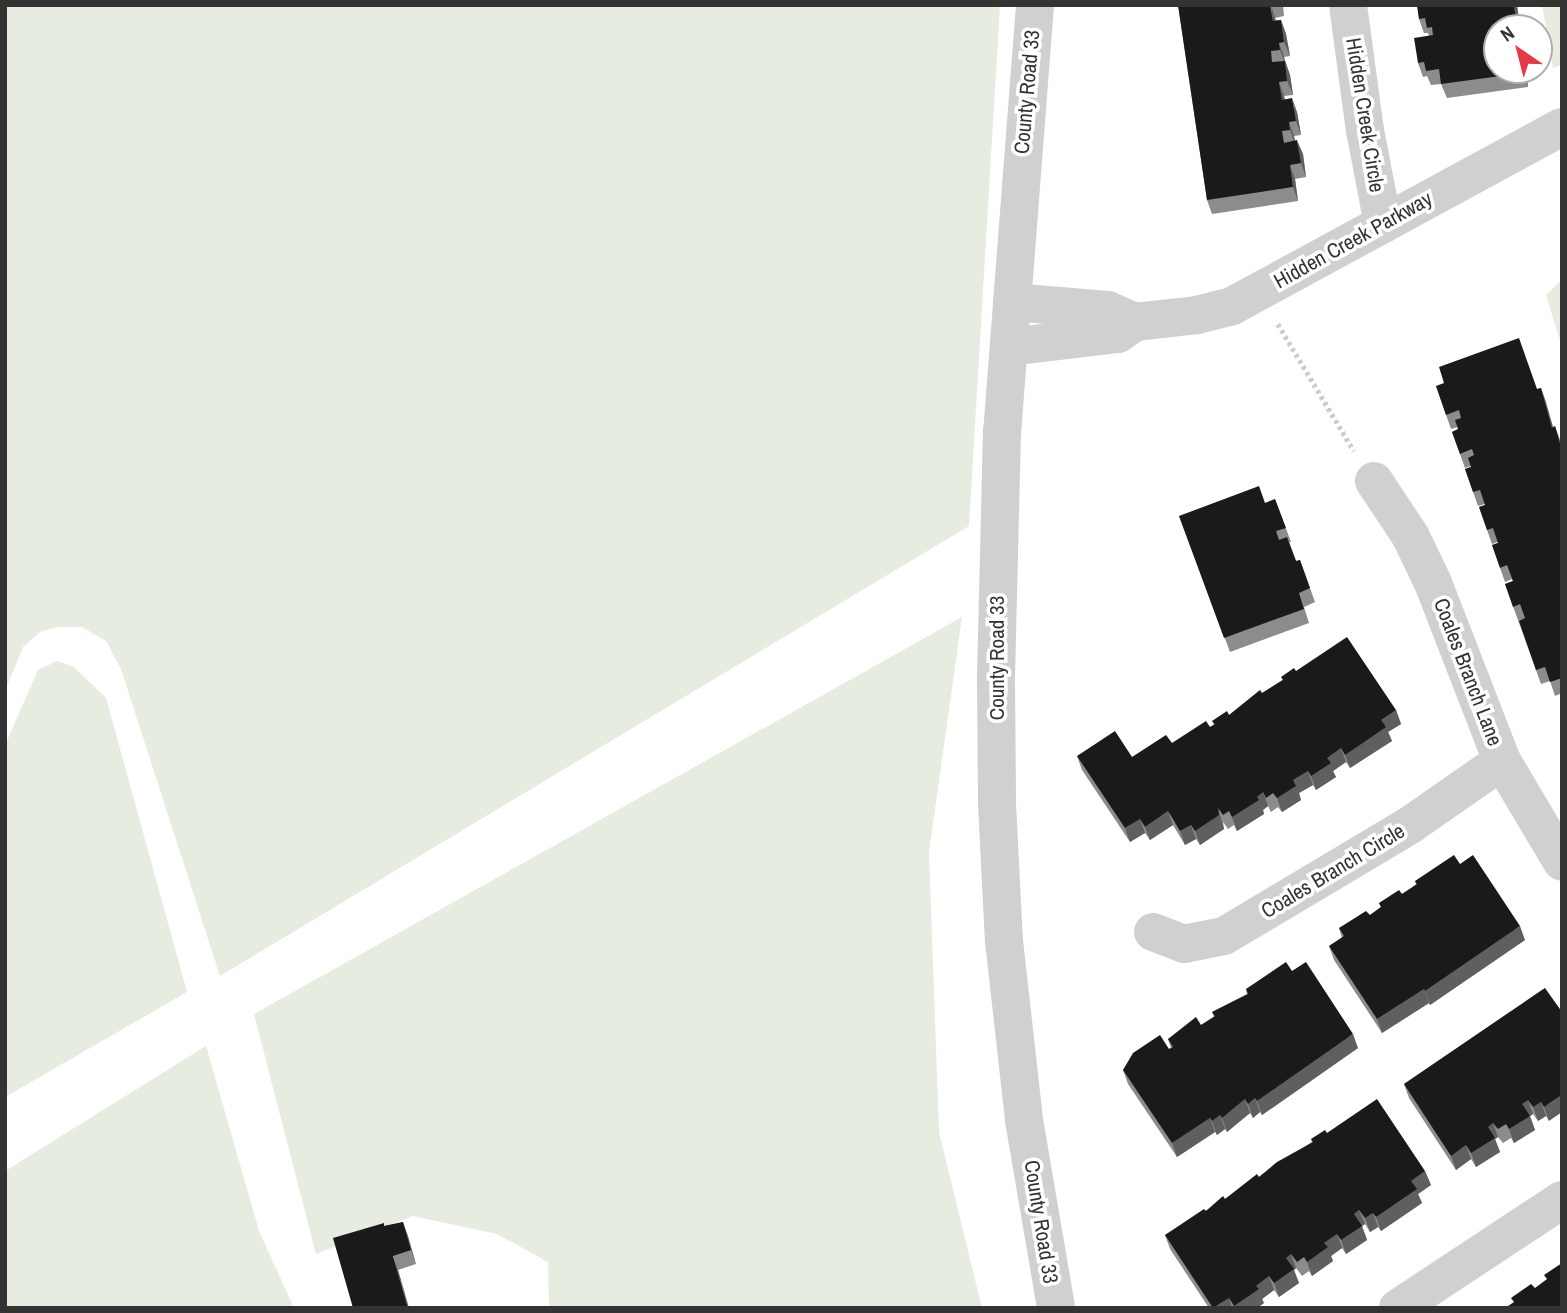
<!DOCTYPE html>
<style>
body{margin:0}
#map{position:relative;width:1567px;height:1313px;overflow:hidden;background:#fff;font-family:"Archivo Narrow",sans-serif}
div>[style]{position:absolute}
.green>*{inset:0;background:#e6ecdf}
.path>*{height:4.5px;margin-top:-2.25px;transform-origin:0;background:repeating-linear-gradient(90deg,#cdcdcd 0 3.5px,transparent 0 7px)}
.minor>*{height:38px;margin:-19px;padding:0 19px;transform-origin:19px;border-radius:19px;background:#d0d0d0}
.wall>*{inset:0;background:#8c8c8c}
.shaded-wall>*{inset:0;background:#5f5f5f}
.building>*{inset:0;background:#1a1a1a}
span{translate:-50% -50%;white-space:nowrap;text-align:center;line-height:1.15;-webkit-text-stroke:7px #fff;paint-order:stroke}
.street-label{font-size:21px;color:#333}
.frame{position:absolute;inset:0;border:7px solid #333;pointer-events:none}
.north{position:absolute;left:1483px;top:14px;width:70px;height:70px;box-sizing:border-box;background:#fff;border:2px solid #adadad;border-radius:50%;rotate:325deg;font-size:19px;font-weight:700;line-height:28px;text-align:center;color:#333}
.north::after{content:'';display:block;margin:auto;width:24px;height:32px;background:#e63946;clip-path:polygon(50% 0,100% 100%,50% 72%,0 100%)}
</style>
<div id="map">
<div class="green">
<i style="clip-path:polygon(5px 5px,1000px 5px,969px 526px,220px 976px,121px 669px,106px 641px,82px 627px,57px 627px,40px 632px,23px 647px,5px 691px)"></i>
<i style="clip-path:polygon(1542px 5px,1562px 5px,1562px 65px,1553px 68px)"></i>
<i style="clip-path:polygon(1562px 279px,1562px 347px,1546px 295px)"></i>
<i style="clip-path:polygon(962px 617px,929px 852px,939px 1132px,982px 1308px,549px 1308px,548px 1262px,497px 1234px,413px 1216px,316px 1254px,254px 1014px)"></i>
<i style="clip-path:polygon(57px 661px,74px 667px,106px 698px,187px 992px,5px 1097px,5px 745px,38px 670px)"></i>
<i style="clip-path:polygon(206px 1046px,259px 1231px,294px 1308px,5px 1308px,5px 1171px)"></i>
</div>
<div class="path">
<i style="left:1278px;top:324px;width:148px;rotate:59.1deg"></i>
</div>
<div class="minor">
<i style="left:1035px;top:5px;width:427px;rotate:94.4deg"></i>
<i style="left:1002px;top:431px;width:252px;rotate:91.4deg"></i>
<i style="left:996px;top:683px;width:121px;rotate:89.5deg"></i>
<i style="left:997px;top:804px;width:137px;rotate:87.1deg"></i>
<i style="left:1004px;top:941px;width:180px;rotate:83.6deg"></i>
<i style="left:1024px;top:1120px;width:191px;rotate:80.3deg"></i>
<i style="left:1348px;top:5px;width:126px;rotate:82.3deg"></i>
<i style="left:1365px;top:130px;width:96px;rotate:79.2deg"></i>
<i style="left:1012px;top:302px;width:96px;rotate:4.8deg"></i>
<i style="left:1108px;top:310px;width:30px;rotate:24deg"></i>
<i style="left:1009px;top:347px;width:110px;rotate:-6.8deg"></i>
<i style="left:1118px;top:334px;width:21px;rotate:-35deg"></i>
<i style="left:1135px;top:322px;width:62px;rotate:-6.4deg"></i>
<i style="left:1197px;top:315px;width:36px;rotate:-14deg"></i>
<i style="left:1232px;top:306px;width:375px;rotate:-28.5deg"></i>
<i style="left:1374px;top:481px;width:67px;rotate:56.5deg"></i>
<i style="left:1411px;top:537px;width:51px;rotate:64.4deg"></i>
<i style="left:1433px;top:583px;width:191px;rotate:68.8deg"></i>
<i style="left:1502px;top:761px;width:117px;rotate:59.3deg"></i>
<i style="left:1153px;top:932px;width:33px;rotate:21deg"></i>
<i style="left:1184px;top:944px;width:41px;rotate:-11.3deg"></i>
<i style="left:1224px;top:936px;width:217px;rotate:-30.8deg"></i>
<i style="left:1410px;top:825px;width:112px;rotate:-34.8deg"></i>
<i style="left:1398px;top:1308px;width:196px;rotate:-33.4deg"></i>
</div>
<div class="wall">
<i style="clip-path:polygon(1178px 5px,1283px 5px,1284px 16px,1275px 18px,1276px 20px,1281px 20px,1286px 34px,1290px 56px,1284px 57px,1290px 75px,1293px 95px,1284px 96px,1285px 99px,1297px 112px,1301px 135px,1294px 136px,1295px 140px,1303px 154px,1306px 177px,1295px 179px,1298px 201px,1212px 214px,1207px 200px)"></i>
<i style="clip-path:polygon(1417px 5px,1517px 5px,1528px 87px,1447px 98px,1441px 84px,1431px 85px,1427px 76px,1423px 77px,1418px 63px,1429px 36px,1428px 33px,1424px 33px,1419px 19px)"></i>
<i style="clip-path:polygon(1436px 386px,1537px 389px,1541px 388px,1553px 427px,1555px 426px,1562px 445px,1562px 693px,1555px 696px,1550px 681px,1541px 684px,1505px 584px,1513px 581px,1512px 579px,1505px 582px,1492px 545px,1498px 543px,1498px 542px,1492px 544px,1479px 507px,1485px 505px,1485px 504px,1478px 506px,1465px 469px,1471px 467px,1471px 466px,1465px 468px,1452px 432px,1458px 429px,1458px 427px,1451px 429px)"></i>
<i style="clip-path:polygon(1275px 499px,1291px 542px,1289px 542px,1296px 561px,1300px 560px,1315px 602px,1304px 607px,1309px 623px,1230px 652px,1179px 516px,1265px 503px)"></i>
<i style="clip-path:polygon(1296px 671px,1396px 710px,1401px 724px,1388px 732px,1392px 741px,1350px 768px,1346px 762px,1333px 771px,1336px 777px,1316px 790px,1313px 785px,1299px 793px,1301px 800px,1282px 812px,1278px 807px,1271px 812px,1268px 806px,1263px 810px,1264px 814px,1237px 831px,1234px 825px,1228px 829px,1223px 822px,1224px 829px,1200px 845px,1196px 839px,1185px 845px,1173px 825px,1150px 840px,1145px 833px,1130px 842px,1082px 770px,1077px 756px,1132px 757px,1172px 743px,1210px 727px,1214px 725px,1212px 721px,1229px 715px)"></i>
<i style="clip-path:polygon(1460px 864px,1525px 940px,1430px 1005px,1429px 1003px,1382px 1033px,1334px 960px,1329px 946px,1342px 938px,1339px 928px,1370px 915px,1381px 907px,1379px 903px,1402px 894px,1416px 885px,1415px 881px)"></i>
<i style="clip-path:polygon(1292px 971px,1358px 1048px,1262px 1115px,1260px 1112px,1253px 1118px,1250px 1113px,1227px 1132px,1225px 1129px,1217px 1135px,1215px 1132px,1177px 1157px,1128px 1084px,1123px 1070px,1169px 1049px,1171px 1048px,1168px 1039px,1201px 1025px,1214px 1017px,1212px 1012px,1247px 994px,1246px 989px)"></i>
<i style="clip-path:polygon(1545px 988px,1549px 1121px,1546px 1116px,1538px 1121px,1533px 1114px,1530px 1116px,1535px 1130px,1514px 1143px,1511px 1138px,1503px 1143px,1498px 1137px,1495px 1139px,1500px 1152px,1476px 1167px,1471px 1159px,1456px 1170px,1409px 1098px,1404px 1084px)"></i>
<i style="clip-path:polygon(1327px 1133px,1425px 1171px,1431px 1185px,1418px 1194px,1422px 1203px,1381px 1231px,1378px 1227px,1370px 1232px,1365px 1224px,1362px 1226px,1367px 1240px,1346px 1254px,1342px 1248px,1331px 1256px,1333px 1261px,1312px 1276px,1309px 1271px,1302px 1276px,1296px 1268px,1294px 1270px,1299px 1283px,1279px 1297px,1274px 1290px,1262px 1299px,1264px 1303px,1257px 1308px,1209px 1308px,1170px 1249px,1165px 1235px,1225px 1199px,1312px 1142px,1311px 1139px)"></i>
<i style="clip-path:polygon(403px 1222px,416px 1264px,398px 1270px,409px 1308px,384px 1226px)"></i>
</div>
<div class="shaded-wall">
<i style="clip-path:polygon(1271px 5px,1275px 18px,1278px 35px,1273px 21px)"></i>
<i style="clip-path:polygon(1514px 5px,1517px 5px,1520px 28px,1517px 28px)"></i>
<i style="clip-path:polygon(1281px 20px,1286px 34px,1290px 56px,1284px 42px)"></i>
<i style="clip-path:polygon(1279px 43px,1284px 57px,1285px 64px,1280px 50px)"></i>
<i style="clip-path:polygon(1285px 61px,1290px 75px,1293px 95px,1287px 81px)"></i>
<i style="clip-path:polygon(1522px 70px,1526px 70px,1528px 87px,1523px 73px)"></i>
<i style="clip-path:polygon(1279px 82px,1284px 96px,1287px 114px,1282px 100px)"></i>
<i style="clip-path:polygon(1292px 98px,1297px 112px,1301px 135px,1296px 121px)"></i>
<i style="clip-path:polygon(1289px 122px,1294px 136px,1295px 144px,1290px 130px)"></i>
<i style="clip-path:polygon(1297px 140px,1303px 154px,1306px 177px,1301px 163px)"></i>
<i style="clip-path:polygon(1290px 165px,1295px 179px,1298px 201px,1293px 187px)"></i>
<i style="clip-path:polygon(1541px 388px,1546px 402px,1557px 442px,1552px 428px)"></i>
<i style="clip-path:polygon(1396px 710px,1401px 724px,1388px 732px,1392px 741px,1350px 768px,1345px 755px,1381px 720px)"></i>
<i style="clip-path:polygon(1341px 748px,1346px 762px,1333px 771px,1336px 777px,1316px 790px,1311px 776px,1327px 758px)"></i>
<i style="clip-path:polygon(1308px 771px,1313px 785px,1299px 793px,1301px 800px,1282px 812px,1277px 798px,1293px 780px)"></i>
<i style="clip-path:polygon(1263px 792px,1268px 806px,1263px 810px,1264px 814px,1237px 831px,1232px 817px)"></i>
<i style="clip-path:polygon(1218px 808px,1224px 829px,1200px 845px,1195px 831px)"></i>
<i style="clip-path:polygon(1168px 811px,1173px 825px,1150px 840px,1145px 827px)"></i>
<i style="clip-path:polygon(1140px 819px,1145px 833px,1130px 842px,1125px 828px)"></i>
<i style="clip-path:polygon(1191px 825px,1196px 839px,1185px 845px,1180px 831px)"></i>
<i style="clip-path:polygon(1520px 926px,1525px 940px,1430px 1005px,1425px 991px)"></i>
<i style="clip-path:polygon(1424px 989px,1429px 1003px,1382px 1033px,1377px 1019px)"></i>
<i style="clip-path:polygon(1353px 1034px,1358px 1048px,1262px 1115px,1257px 1101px)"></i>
<i style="clip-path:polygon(1562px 1095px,1562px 1112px,1549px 1121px,1544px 1107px)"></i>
<i style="clip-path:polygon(1255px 1098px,1260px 1112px,1253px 1118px,1248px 1104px)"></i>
<i style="clip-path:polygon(1245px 1099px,1250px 1113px,1227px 1132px,1222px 1118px)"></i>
<i style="clip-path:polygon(1528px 1100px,1533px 1114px,1530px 1116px,1535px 1130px,1514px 1143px,1509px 1129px,1522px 1104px)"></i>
<i style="clip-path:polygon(1541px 1102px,1546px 1116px,1538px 1121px,1533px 1107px)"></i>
<i style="clip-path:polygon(1220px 1115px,1225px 1129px,1217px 1135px,1212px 1121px)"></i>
<i style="clip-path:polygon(1210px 1118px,1215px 1132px,1177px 1157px,1172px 1143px)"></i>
<i style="clip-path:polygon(1493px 1123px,1498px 1137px,1495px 1139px,1500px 1152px,1476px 1167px,1471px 1153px,1488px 1127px)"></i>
<i style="clip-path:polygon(1466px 1145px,1471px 1159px,1456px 1170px,1451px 1156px)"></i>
<i style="clip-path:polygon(1425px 1171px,1431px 1185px,1418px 1194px,1422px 1203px,1381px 1231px,1376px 1217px,1411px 1181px)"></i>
<i style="clip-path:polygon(1359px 1210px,1365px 1224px,1362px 1226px,1367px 1240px,1346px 1254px,1341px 1240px,1354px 1214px)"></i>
<i style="clip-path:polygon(1373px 1213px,1378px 1227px,1370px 1232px,1365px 1218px)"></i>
<i style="clip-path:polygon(403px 1222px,408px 1236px,416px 1264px,411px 1250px)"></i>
<i style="clip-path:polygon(1337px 1234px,1342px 1248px,1331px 1256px,1333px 1261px,1312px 1276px,1307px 1262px,1324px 1243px)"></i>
<i style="clip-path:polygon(1291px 1254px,1296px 1268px,1294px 1270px,1299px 1283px,1279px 1297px,1274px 1283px,1286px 1258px)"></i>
<i style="clip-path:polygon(393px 1256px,398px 1270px,409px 1308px,408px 1308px)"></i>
<i style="clip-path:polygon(1269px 1276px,1274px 1290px,1262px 1299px,1264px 1303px,1257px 1308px,1235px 1308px,1234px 1306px,1256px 1286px)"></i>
<i style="clip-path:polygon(1229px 1298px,1232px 1308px,1214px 1308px)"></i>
</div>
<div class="building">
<i style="clip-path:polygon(1178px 5px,1270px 5px,1273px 21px,1281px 20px,1284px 42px,1279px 43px,1280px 50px,1271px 51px,1272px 62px,1285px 61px,1287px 81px,1279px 82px,1282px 100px,1292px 98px,1296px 121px,1289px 122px,1290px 130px,1282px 131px,1284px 143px,1297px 140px,1301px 163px,1290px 165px,1293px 187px,1207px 200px)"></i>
<i style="clip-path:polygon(1417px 5px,1514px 5px,1517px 28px,1497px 28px,1497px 70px,1522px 70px,1523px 73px,1441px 84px,1439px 69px,1426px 71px,1424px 62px,1418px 63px,1414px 38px,1433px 35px,1432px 27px,1427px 28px,1425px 18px,1419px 19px)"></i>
<i style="clip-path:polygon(1519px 338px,1537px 389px,1541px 388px,1552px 428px,1555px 426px,1562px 450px,1562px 678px,1550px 682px,1545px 667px,1536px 670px,1519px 621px,1525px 618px,1520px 604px,1513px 607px,1505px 584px,1513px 581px,1507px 565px,1500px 568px,1492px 545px,1498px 543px,1493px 528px,1487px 530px,1479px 507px,1485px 505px,1480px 490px,1473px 492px,1465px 469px,1471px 467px,1468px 458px,1474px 455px,1472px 449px,1460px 454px,1452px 432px,1458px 429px,1455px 420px,1461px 418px,1459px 410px,1446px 415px,1436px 386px,1444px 383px,1439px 367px)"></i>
<i style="clip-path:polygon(1259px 486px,1265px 503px,1275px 499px,1286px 528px,1276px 531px,1279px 540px,1287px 537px,1296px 561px,1300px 560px,1310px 588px,1299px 593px,1304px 609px,1224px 638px,1179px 516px)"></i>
<i style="clip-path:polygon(1347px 637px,1396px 710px,1381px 720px,1386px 727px,1345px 755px,1341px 748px,1327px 758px,1331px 763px,1311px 776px,1308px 771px,1293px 780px,1296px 786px,1277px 798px,1273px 793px,1266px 798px,1263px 792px,1257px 797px,1259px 800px,1232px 817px,1229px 811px,1223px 815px,1218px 808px,1219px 815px,1195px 831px,1191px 825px,1180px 831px,1168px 811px,1145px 827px,1140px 819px,1125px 828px,1077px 756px,1115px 731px,1132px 757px,1166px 735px,1172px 743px,1206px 721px,1210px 727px,1215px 724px,1212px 721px,1227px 711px,1229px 715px,1260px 690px,1262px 693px,1283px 680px,1281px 677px,1294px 668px,1296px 671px)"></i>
<i style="clip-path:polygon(1454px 855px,1460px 864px,1473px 855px,1520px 926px,1425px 991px,1424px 989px,1377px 1019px,1329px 946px,1344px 936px,1339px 928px,1366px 911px,1370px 915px,1381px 907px,1379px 903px,1399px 890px,1402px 894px,1417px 884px,1415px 881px)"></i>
<i style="clip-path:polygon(1286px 962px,1292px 971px,1306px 962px,1353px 1034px,1257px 1101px,1255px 1098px,1248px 1104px,1245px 1099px,1222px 1118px,1220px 1115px,1212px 1121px,1210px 1118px,1172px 1143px,1123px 1070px,1133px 1053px,1160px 1035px,1169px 1049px,1173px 1047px,1168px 1039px,1196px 1017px,1201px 1025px,1215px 1016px,1212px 1012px,1248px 994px,1246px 989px)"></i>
<i style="clip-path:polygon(1545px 988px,1562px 1012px,1562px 1095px,1544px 1107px,1541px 1102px,1533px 1107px,1528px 1100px,1522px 1104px,1530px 1116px,1509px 1129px,1506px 1124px,1498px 1129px,1493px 1123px,1488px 1127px,1495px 1138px,1471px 1153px,1466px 1145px,1451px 1156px,1404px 1084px)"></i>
<i style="clip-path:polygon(1377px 1099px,1425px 1171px,1411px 1181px,1417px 1189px,1376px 1217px,1373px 1213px,1365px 1218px,1359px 1210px,1354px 1214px,1362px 1226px,1341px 1240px,1337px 1234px,1324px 1243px,1328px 1247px,1307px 1262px,1304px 1257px,1297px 1262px,1291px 1254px,1286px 1258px,1294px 1269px,1274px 1283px,1269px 1276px,1256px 1286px,1259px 1289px,1234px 1306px,1229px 1298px,1213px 1308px,1165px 1235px,1204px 1209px,1206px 1211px,1223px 1196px,1225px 1199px,1257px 1174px,1259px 1177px,1277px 1162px,1313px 1142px,1311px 1139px,1325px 1130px,1327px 1133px)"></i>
<i style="clip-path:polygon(403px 1222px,411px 1250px,393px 1256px,408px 1308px,353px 1308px,333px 1238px,384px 1223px,384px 1226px)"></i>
<i style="clip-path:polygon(1562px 1263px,1562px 1308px,1505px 1308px,1514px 1302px,1511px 1298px,1531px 1284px,1535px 1288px,1547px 1279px,1544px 1275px)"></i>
</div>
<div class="street-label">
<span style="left:1027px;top:92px;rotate:-85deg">County Road 33</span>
<span style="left:1365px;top:115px;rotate:81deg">Hidden Creek Circle</span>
<span style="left:1353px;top:240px;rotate:-29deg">Hidden Creek Parkway</span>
<span style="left:997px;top:658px;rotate:-90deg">County Road 33</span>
<span style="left:1468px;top:672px;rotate:69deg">Coales Branch Lane</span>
<span style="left:1333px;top:871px;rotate:-31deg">Coales Branch Circle</span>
<span style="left:1041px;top:1222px;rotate:81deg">County Road 33</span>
</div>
<div class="frame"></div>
<div class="north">N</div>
</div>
